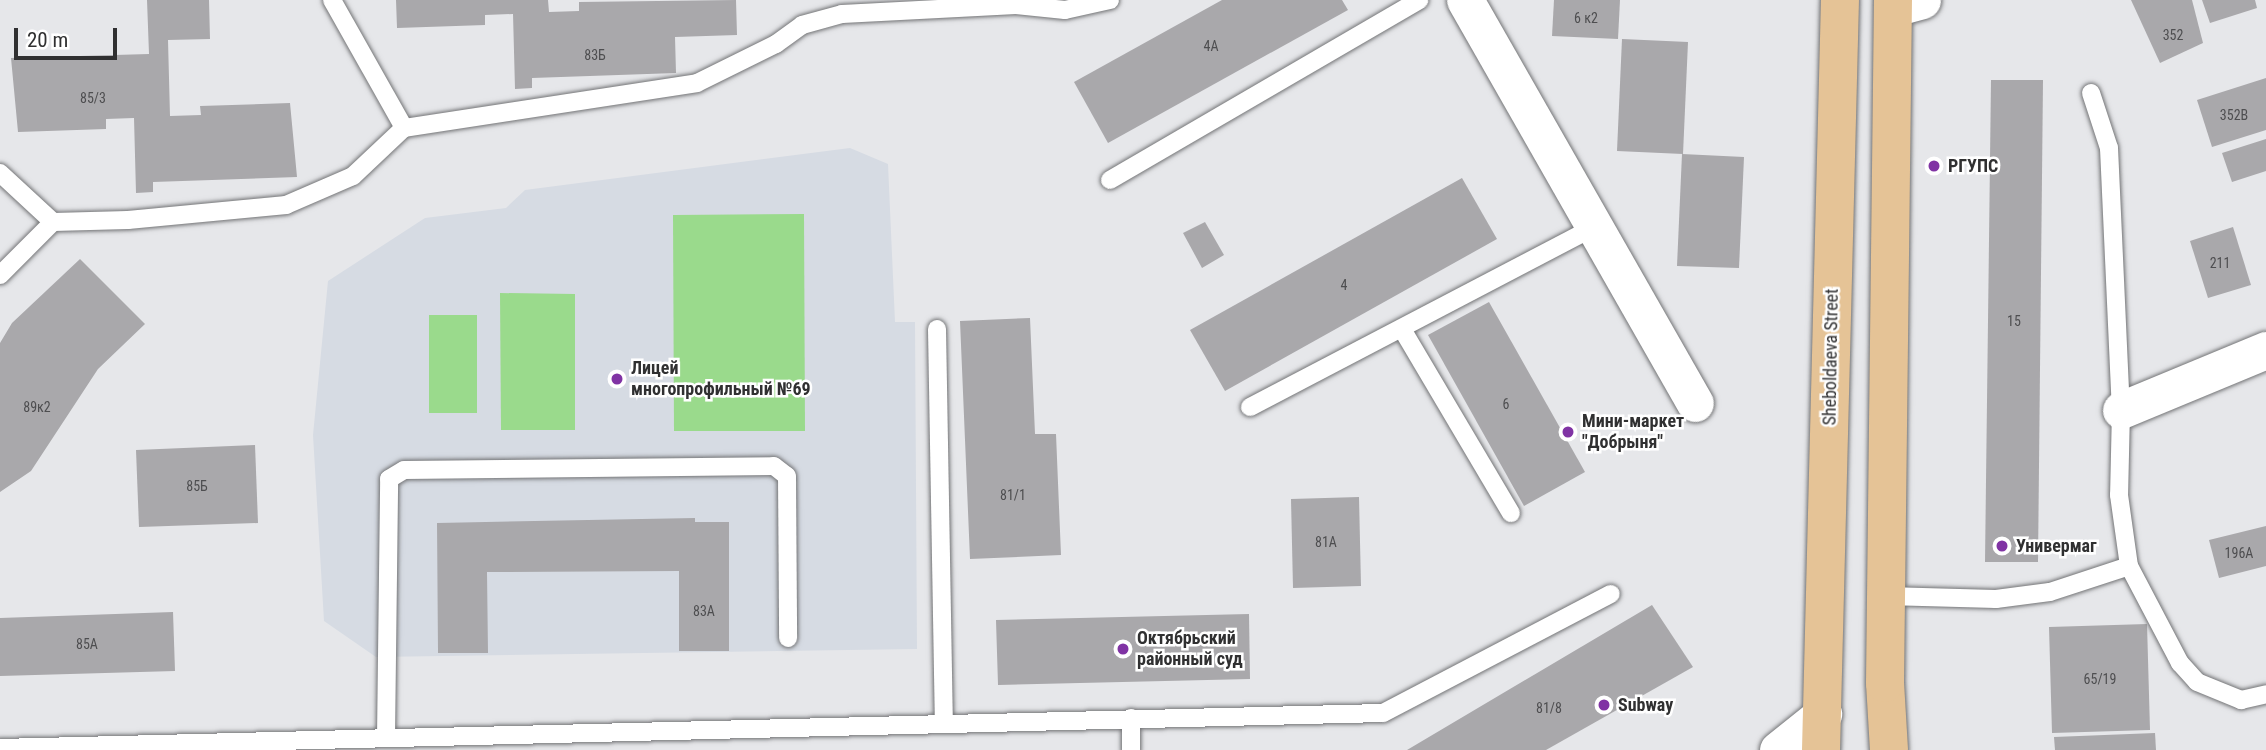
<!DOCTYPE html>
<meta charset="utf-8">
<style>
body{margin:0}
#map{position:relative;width:2266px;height:750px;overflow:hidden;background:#e6e7ea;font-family:"Roboto Condensed",sans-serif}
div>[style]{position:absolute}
.built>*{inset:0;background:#d6dbe3}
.green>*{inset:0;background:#9ada8c}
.building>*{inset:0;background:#a9a8ab}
.roads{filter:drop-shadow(0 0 2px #737476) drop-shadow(0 0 2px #737476)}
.service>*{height:18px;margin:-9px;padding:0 9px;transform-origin:9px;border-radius:9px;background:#fff}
.minor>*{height:37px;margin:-18.5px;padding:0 18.5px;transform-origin:18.5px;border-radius:18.5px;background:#fff}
.primary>*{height:38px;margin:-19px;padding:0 19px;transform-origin:19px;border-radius:19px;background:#e5c396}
.dots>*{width:19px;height:19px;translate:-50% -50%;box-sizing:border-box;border:4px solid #fff;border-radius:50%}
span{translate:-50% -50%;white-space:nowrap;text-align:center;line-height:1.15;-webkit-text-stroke:5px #fff;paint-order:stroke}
.number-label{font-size:14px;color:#4e4e50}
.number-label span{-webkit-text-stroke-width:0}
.poi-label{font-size:18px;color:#303031;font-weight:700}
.left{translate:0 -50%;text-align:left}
.street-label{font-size:18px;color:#303031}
.scale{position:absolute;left:14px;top:28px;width:103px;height:32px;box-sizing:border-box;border:4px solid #303031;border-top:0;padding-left:9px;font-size:21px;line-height:24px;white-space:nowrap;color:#303031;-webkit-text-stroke:5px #fff;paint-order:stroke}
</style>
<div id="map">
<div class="built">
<i style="clip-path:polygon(850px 148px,888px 164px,895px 322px,915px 322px,917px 649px,376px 657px,324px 621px,313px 435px,328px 281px,425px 218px,506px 208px,525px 190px)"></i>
</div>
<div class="green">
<i style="clip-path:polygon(804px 214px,805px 431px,674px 431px,673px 215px)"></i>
<i style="clip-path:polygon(500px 293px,575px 294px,575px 430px,501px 430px)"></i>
<i style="clip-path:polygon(429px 315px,477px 315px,477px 413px,429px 413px)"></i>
</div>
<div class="building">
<i style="clip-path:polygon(147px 0,209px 0,210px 39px,168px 40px,170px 116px,201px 115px,200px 106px,290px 103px,297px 177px,153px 182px,153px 192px,136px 193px,134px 118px,106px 119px,106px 129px,18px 132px,11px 58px,149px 54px)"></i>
<i style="clip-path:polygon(396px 0,548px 0,549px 12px,579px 11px,579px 2px,736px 0,737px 35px,675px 37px,676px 73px,532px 78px,532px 88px,515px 89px,513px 14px,485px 15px,485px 25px,397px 28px)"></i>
<i style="clip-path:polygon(1222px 0,1342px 0,1348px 10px,1108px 143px,1074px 82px)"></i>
<i style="clip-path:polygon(1554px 0,1620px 0,1618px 39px,1552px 36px)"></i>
<i style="clip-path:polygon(2131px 0,2192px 0,2203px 43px,2160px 63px)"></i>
<i style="clip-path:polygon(2202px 0,2255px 0,2257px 8px,2210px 23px)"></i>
<i style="clip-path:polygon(1622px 39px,1688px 42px,1683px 154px,1617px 151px)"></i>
<i style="clip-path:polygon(2266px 78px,2266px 130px,2212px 147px,2197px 100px)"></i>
<i style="clip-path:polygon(1991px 80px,2043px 80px,2038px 562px,1985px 562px)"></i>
<i style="clip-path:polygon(2266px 139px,2266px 171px,2232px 182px,2222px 153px)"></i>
<i style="clip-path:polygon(1682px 154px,1744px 157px,1739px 268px,1677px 266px)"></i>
<i style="clip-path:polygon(1462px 178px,1497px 239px,1225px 391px,1190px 330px)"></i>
<i style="clip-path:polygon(1205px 222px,1224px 255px,1202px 268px,1183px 233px)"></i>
<i style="clip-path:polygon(2233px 227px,2251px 285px,2208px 298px,2190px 241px)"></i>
<i style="clip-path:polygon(80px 259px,145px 324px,98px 369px,31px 471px,0 492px,0 343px,12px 323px)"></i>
<i style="clip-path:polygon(1489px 302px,1585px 472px,1524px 506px,1428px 335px)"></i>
<i style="clip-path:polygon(1030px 318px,1035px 434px,1056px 434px,1061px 555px,970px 559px,960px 321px)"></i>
<i style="clip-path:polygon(255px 445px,258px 523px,139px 527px,136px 450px)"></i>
<i style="clip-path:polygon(1359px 497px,1361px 586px,1293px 588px,1291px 499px)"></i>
<i style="clip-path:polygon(695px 518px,695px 522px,729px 522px,729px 651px,679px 651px,679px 571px,487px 572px,488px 653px,438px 653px,437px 523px)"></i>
<i style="clip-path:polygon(2266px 526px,2266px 566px,2219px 578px,2209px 540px)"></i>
<i style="clip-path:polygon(1652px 605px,1693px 667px,1546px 750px,1407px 750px)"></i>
<i style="clip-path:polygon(173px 612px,175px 671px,0 676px,0 618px)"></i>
<i style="clip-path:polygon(1249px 614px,1250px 679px,998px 685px,996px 620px)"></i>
<i style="clip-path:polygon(2147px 624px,2150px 730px,2052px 733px,2049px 627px)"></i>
<i style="clip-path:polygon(2155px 733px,2156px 750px,2055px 750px,2054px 737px)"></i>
</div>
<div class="roads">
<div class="service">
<i style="left:332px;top:0;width:147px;rotate:60.6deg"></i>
<i style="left:2091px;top:93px;width:58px;rotate:71.9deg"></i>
<i style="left:2109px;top:148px;width:262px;rotate:87.4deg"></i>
<i style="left:2121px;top:410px;width:85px;rotate:91.3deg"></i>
<i style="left:2119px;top:495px;width:72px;rotate:82deg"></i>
<i style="left:2129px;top:566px;width:110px;rotate:62.3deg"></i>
<i style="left:2180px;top:663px;width:25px;rotate:48deg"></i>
<i style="left:2197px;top:682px;width:48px;rotate:22.2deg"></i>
<i style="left:2241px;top:700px;width:26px;rotate:-13deg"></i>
<i style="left:0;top:173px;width:72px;rotate:42.8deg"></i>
<i style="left:53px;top:222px;width:75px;rotate:135deg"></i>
<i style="left:1110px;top:180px;width:358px;rotate:-30.2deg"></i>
<i style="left:53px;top:222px;width:75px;rotate:-1.5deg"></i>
<i style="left:128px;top:220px;width:159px;rotate:-5.4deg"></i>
<i style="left:286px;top:205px;width:73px;rotate:-23.4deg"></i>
<i style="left:353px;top:176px;width:70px;rotate:-43.3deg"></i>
<i style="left:404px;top:128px;width:296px;rotate:-8.7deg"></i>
<i style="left:697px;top:83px;width:88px;rotate:-26.3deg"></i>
<i style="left:776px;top:44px;width:32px;rotate:-36deg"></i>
<i style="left:802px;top:25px;width:41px;rotate:-15.4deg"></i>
<i style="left:842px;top:14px;width:174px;rotate:-3deg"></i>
<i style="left:1016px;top:5px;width:49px;rotate:5.8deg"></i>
<i style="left:1065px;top:10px;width:46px;rotate:-12.5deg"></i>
<i style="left:937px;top:329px;width:394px;rotate:89deg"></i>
<i style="left:1402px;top:329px;width:214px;rotate:59.4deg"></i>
<i style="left:1250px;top:407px;width:389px;rotate:-27.6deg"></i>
<i style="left:1886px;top:596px;width:110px;rotate:1.6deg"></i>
<i style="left:1996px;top:599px;width:54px;rotate:-7.4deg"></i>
<i style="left:2050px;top:592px;width:83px;rotate:-18.2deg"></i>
<i style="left:1131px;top:718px;width:32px;rotate:90deg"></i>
<i style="left:386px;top:738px;width:259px;rotate:-89.3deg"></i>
<i style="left:389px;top:479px;width:17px;rotate:-31deg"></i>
<i style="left:404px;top:470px;width:370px;rotate:-0.6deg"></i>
<i style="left:774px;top:466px;width:16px;rotate:38deg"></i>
<i style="left:787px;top:476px;width:162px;rotate:89.6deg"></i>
<i style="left:0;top:748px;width:1383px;rotate:-1.45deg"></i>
<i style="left:1383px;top:713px;width:257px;rotate:-27.6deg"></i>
</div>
<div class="minor">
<i style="left:1465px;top:0;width:464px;rotate:60.3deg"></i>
<i style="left:1893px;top:8px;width:30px;rotate:-15deg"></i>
<i style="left:2121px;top:410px;width:157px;rotate:-22.5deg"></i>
<i style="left:1778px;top:750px;width:58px;rotate:-38.7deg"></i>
</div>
<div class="primary">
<i style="left:1821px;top:750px;width:750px;rotate:-88.55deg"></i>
<i style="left:1889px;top:750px;width:67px;rotate:-93.4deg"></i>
<i style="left:1885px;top:683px;width:683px;rotate:-89.33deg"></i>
</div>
</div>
<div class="dots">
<i style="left:1934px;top:166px;background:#8033a4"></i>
<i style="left:617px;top:379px;background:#8033a4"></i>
<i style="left:1568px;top:432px;background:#8033a4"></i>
<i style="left:2002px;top:546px;background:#8033a4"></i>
<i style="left:1123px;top:649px;background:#8033a4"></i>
<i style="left:1604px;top:705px;background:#8033a4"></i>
</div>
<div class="number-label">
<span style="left:1586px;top:18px">6 к2</span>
<span style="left:2173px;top:35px">352</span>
<span style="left:1211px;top:46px">4А</span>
<span style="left:595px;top:55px">83Б</span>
<span style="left:93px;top:98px">85/3</span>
<span style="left:2234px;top:115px">352В</span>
<span style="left:2220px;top:263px">211</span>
<span style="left:1344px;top:285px">4</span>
<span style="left:2014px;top:321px">15</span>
<span style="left:1506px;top:404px">6</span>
<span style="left:37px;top:407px">89к2</span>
<span style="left:197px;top:486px">85Б</span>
<span style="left:1013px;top:495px">81/1</span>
<span style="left:1326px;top:542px">81А</span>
<span style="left:2239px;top:553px">196А</span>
<span style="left:704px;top:611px">83А</span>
<span style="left:87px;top:644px">85А</span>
<span style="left:2100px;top:679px">65/19</span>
<span style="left:1549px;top:708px">81/8</span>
</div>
<div class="poi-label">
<span class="left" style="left:1948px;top:166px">РГУПС</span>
<span class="left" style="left:631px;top:379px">Лицей<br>многопрофильный №69</span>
<span class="left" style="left:1582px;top:432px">Мини-маркет<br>"Добрыня"</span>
<span class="left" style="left:2016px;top:546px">Универмаг</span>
<span class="left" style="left:1137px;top:649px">Октябрьский<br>районный суд</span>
<span class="left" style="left:1618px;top:705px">Subway</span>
</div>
<div class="street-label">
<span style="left:1831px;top:357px;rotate:-89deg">Sheboldaeva Street</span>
</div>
<div class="scale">20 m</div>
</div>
